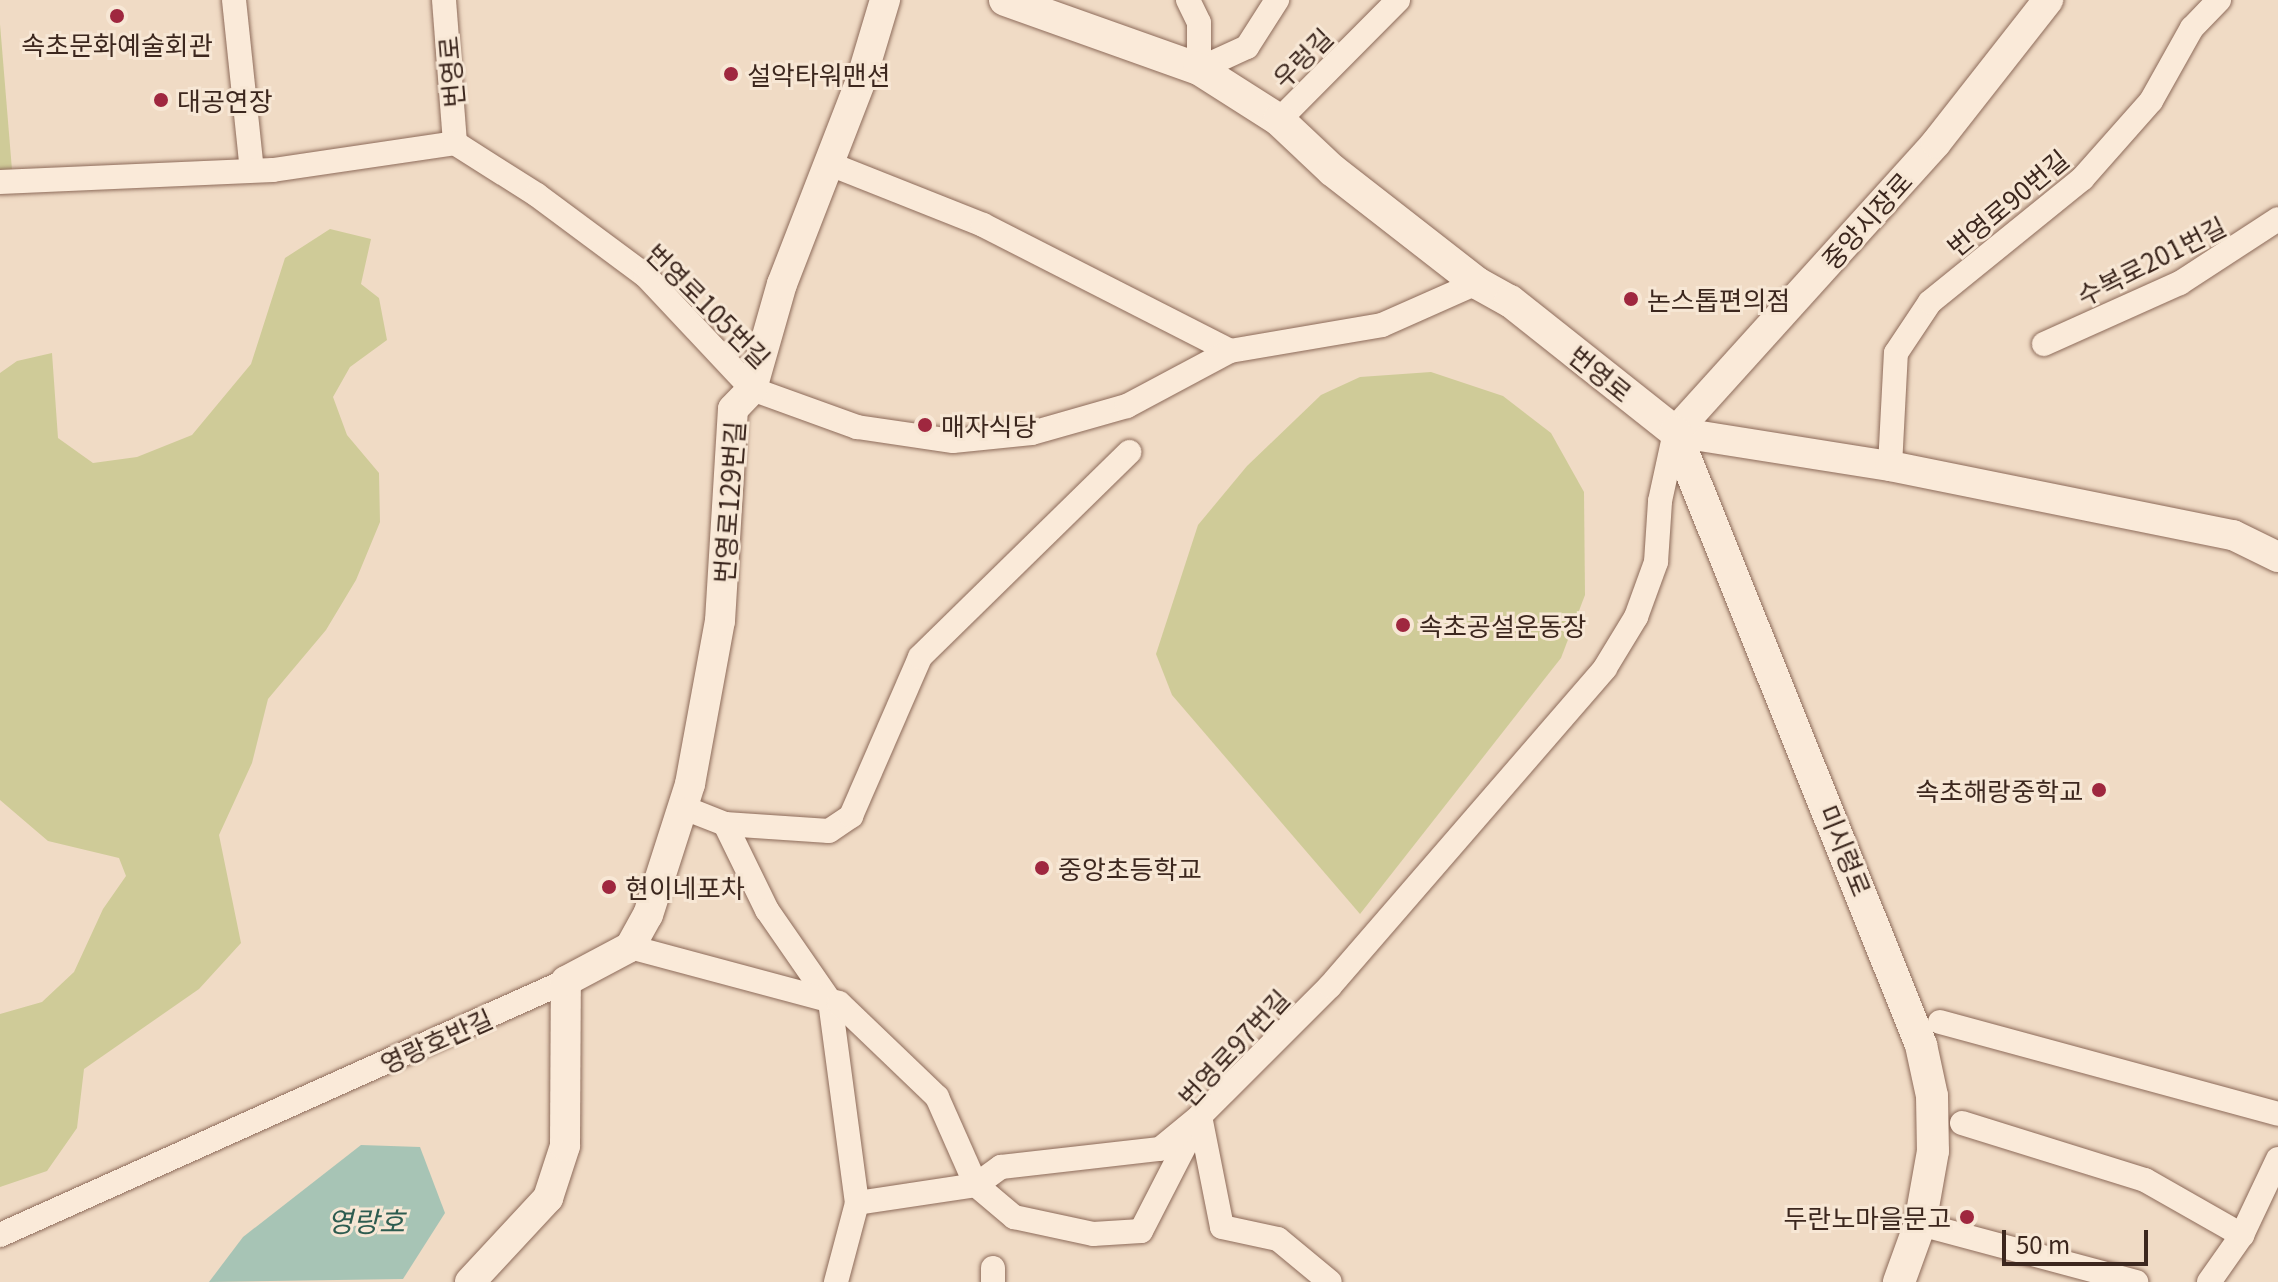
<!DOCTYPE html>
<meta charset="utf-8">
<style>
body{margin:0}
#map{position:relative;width:2278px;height:1282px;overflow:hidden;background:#f0dbc5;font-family:Georgia,"Noto Sans KR",serif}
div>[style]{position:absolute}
.green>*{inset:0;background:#cfcb98}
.water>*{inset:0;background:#a7c4b5}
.roads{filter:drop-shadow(0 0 2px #8d6b5a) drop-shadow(0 0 2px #8d6b5a)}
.minor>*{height:24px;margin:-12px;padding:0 12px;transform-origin:12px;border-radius:12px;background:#faead9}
.tertiary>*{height:30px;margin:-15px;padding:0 15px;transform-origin:15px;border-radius:15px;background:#faead9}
.secondary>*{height:32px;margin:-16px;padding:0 16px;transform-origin:16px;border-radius:16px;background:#faead9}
.dots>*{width:22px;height:22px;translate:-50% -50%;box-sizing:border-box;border:4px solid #f7e7d5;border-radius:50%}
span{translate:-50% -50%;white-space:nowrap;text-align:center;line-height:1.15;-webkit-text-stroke:6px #f7e7d5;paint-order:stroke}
.poi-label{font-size:26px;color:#3c271e}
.left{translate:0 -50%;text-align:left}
.right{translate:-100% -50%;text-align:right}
.street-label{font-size:26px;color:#3c271e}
.water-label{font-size:28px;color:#2d5c50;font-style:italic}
.scale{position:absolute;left:2002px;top:1230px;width:146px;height:36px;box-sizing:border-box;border:4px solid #3c271e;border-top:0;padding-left:10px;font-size:24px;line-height:28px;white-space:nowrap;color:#3c271e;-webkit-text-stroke:6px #f7e7d5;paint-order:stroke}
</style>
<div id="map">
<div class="green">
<i style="clip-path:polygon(0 24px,12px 170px,0 171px)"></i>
<i style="clip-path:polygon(330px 229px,371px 239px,361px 284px,379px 298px,387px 340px,350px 367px,333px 397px,347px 435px,379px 473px,380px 522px,356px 580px,326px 630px,268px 699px,252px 763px,219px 835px,241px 943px,199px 989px,84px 1069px,77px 1128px,47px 1171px,0 1187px,0 1014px,42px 1002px,74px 972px,103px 909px,126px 876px,119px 858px,48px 841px,0 800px,0 373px,17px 361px,52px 353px,58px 438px,93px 463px,137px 457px,192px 435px,251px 364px,285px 258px)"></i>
<i style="clip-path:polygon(1431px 372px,1503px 396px,1551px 433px,1584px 492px,1585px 595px,1561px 658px,1360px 914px,1172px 695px,1156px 654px,1198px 525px,1247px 466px,1321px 395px,1360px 377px)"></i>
</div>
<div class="water">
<i style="clip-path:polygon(361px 1145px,420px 1147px,445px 1213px,403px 1279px,209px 1282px,243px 1237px)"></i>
</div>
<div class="roads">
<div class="minor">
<i style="left:234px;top:0;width:171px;rotate:84deg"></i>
<i style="left:444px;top:0;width:143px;rotate:85.6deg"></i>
<i style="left:1188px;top:0;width:25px;rotate:64deg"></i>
<i style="left:1199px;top:23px;width:46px;rotate:90deg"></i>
<i style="left:1199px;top:69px;width:53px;rotate:-24.6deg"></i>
<i style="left:1247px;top:47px;width:56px;rotate:-57.4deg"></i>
<i style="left:1279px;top:120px;width:169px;rotate:-45.2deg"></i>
<i style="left:830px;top:164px;width:165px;rotate:21.7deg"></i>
<i style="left:983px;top:225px;width:277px;rotate:27deg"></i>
<i style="left:0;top:182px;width:273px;rotate:-2.5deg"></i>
<i style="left:273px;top:170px;width:184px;rotate:-8.4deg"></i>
<i style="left:455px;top:143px;width:97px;rotate:32.4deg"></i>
<i style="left:537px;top:195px;width:136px;rotate:36.6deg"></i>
<i style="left:646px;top:276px;width:155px;rotate:46.8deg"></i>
<i style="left:752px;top:389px;width:112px;rotate:19.9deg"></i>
<i style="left:857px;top:427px;width:97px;rotate:8.3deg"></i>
<i style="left:953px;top:441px;width:79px;rotate:-5.8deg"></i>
<i style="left:1032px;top:433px;width:99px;rotate:-15.9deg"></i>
<i style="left:1127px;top:406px;width:117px;rotate:-28.1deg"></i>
<i style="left:1230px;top:351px;width:154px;rotate:-9.7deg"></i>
<i style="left:1382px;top:325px;width:104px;rotate:-23.9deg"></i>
<i style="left:2044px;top:344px;width:149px;rotate:-24.2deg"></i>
<i style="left:2180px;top:283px;width:117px;rotate:-33.1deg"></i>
<i style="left:1890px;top:466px;width:113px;rotate:-87deg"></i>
<i style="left:1896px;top:353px;width:61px;rotate:-56.3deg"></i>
<i style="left:1930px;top:302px;width:196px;rotate:-39deg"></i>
<i style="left:2082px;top:179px;width:104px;rotate:-48.5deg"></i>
<i style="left:2151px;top:101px;width:84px;rotate:-60.7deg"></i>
<i style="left:2192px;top:28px;width:39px;rotate:-46deg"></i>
<i style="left:682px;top:807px;width:46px;rotate:21.6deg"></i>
<i style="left:725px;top:824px;width:104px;rotate:3.9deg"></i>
<i style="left:829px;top:831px;width:27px;rotate:-34deg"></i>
<i style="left:851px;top:816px;width:173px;rotate:-66.5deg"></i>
<i style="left:920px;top:657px;width:293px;rotate:-44.4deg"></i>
<i style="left:725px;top:824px;width:96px;rotate:64deg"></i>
<i style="left:767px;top:910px;width:111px;rotate:55.3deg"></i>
<i style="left:830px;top:1001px;width:204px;rotate:82.4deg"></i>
<i style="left:857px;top:1203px;width:82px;rotate:104.9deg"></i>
<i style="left:630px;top:947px;width:216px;rotate:15deg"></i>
<i style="left:839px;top:1003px;width:136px;rotate:43.8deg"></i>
<i style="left:937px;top:1097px;width:96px;rotate:66.1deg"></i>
<i style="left:976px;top:1185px;width:50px;rotate:40.1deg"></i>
<i style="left:1014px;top:1217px;width:81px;rotate:12.1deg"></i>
<i style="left:1093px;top:1234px;width:48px;rotate:-3.6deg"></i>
<i style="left:1141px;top:1231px;width:129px;rotate:-62.8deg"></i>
<i style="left:1200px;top:1116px;width:184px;rotate:-45deg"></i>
<i style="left:1330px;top:986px;width:420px;rotate:-49.1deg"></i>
<i style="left:1605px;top:668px;width:60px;rotate:-58.7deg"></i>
<i style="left:1636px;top:617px;width:59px;rotate:-70deg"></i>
<i style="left:1656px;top:562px;width:61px;rotate:-86.2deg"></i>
<i style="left:1660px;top:501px;width:71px;rotate:-77.7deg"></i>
<i style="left:1940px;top:1022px;width:350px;rotate:15.2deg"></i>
<i style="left:1962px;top:1123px;width:192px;rotate:17.3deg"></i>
<i style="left:2145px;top:1180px;width:112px;rotate:29.6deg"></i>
<i style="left:857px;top:1203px;width:120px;rotate:-8.6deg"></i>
<i style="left:976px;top:1185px;width:31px;rotate:-36deg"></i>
<i style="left:1001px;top:1167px;width:160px;rotate:-6.5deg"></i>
<i style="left:1160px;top:1149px;width:52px;rotate:-39.5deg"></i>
<i style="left:1200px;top:1116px;width:113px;rotate:78.8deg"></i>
<i style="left:1222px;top:1227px;width:57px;rotate:12.1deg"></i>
<i style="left:1278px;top:1239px;width:67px;rotate:39.6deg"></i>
<i style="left:1920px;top:1224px;width:224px;rotate:15deg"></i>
<i style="left:0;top:1235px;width:620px;rotate:-24.17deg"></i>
<i style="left:993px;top:1268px;width:14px;rotate:90deg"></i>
<i style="left:2209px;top:1282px;width:57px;rotate:-54.9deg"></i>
<i style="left:2242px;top:1235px;width:84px;rotate:-64.7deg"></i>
</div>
<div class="tertiary">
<i style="left:1675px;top:432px;width:218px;rotate:9deg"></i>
<i style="left:1890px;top:466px;width:350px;rotate:11.4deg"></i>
<i style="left:2233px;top:535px;width:50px;rotate:26.1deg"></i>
<i style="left:1675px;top:432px;width:389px;rotate:-47.9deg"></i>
<i style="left:1936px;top:143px;width:182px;rotate:-51.9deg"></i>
<i style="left:470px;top:1282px;width:115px;rotate:-47.1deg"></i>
<i style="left:548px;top:1198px;width:55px;rotate:-71.9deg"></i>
<i style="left:565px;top:1146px;width:165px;rotate:-89.7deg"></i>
<i style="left:566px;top:981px;width:72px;rotate:-28deg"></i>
<i style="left:630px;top:947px;width:37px;rotate:-61deg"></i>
<i style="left:648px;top:915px;width:138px;rotate:-72.2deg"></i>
<i style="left:690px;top:784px;width:166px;rotate:-79.6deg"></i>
<i style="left:720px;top:621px;width:212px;rotate:-86.5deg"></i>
<i style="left:733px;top:409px;width:28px;rotate:-46deg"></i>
<i style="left:752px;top:389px;width:109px;rotate:-74.1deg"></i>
<i style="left:782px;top:284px;width:219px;rotate:-68.8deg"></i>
<i style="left:861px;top:80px;width:84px;rotate:-73.3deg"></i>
</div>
<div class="secondary">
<i style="left:1005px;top:0;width:206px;rotate:19.6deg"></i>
<i style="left:1199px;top:69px;width:95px;rotate:32.5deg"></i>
<i style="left:1279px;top:120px;width:73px;rotate:43.3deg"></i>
<i style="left:1332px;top:170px;width:184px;rotate:37.9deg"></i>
<i style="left:1477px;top:283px;width:38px;rotate:29deg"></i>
<i style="left:1510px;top:301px;width:211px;rotate:38.4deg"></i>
<i style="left:1675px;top:432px;width:661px;rotate:68.13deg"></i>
<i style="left:1921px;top:1045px;width:52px;rotate:77.8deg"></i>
<i style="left:1932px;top:1096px;width:55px;rotate:89deg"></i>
<i style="left:1933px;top:1151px;width:74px;rotate:100.1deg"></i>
<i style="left:1920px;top:1224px;width:62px;rotate:109.9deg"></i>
</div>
</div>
<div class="dots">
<i style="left:117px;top:16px;background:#9f273f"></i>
<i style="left:731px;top:74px;background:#9f273f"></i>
<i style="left:161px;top:100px;background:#9f273f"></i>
<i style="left:1631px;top:299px;background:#9f273f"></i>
<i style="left:925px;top:425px;background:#9f273f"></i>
<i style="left:1403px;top:625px;background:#9f273f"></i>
<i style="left:2099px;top:790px;background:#9f273f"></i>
<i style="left:1042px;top:868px;background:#9f273f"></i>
<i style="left:609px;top:887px;background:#9f273f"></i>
<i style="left:1967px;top:1217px;background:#9f273f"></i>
</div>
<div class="poi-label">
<span style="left:117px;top:44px">속초문화예술회관</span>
<span class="left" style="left:747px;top:74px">설악타워맨션</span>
<span class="left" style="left:177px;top:100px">대공연장</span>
<span class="left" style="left:1647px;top:299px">논스톱편의점</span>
<span class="left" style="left:941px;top:425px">매자식당</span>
<span class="left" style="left:1419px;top:625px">속초공설운동장</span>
<span class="right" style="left:2083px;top:790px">속초해랑중학교</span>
<span class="left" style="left:1058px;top:868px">중앙초등학교</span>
<span class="left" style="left:625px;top:887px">현이네포차</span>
<span class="right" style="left:1951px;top:1217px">두란노마을문고</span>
</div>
<div class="street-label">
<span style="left:1302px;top:57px;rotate:-45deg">우렁길</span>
<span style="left:450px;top:72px;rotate:-95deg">번영로</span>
<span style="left:2007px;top:202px;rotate:-40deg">번영로90번길</span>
<span style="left:1866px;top:220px;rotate:-48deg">중앙시장로</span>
<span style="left:2151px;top:260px;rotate:-27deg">수복로201번길</span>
<span style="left:709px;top:305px;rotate:45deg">번영로105번길</span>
<span style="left:1601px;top:373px;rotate:39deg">번영로</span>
<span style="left:728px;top:502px;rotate:-86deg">번영로129번길</span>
<span style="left:1846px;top:850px;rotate:68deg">미시령로</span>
<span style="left:436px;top:1040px;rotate:-24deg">영랑호반길</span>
<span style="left:1233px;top:1047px;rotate:-47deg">번영로97번길</span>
</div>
<div class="water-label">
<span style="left:366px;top:1220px">영랑호</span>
</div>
<div class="scale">50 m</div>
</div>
